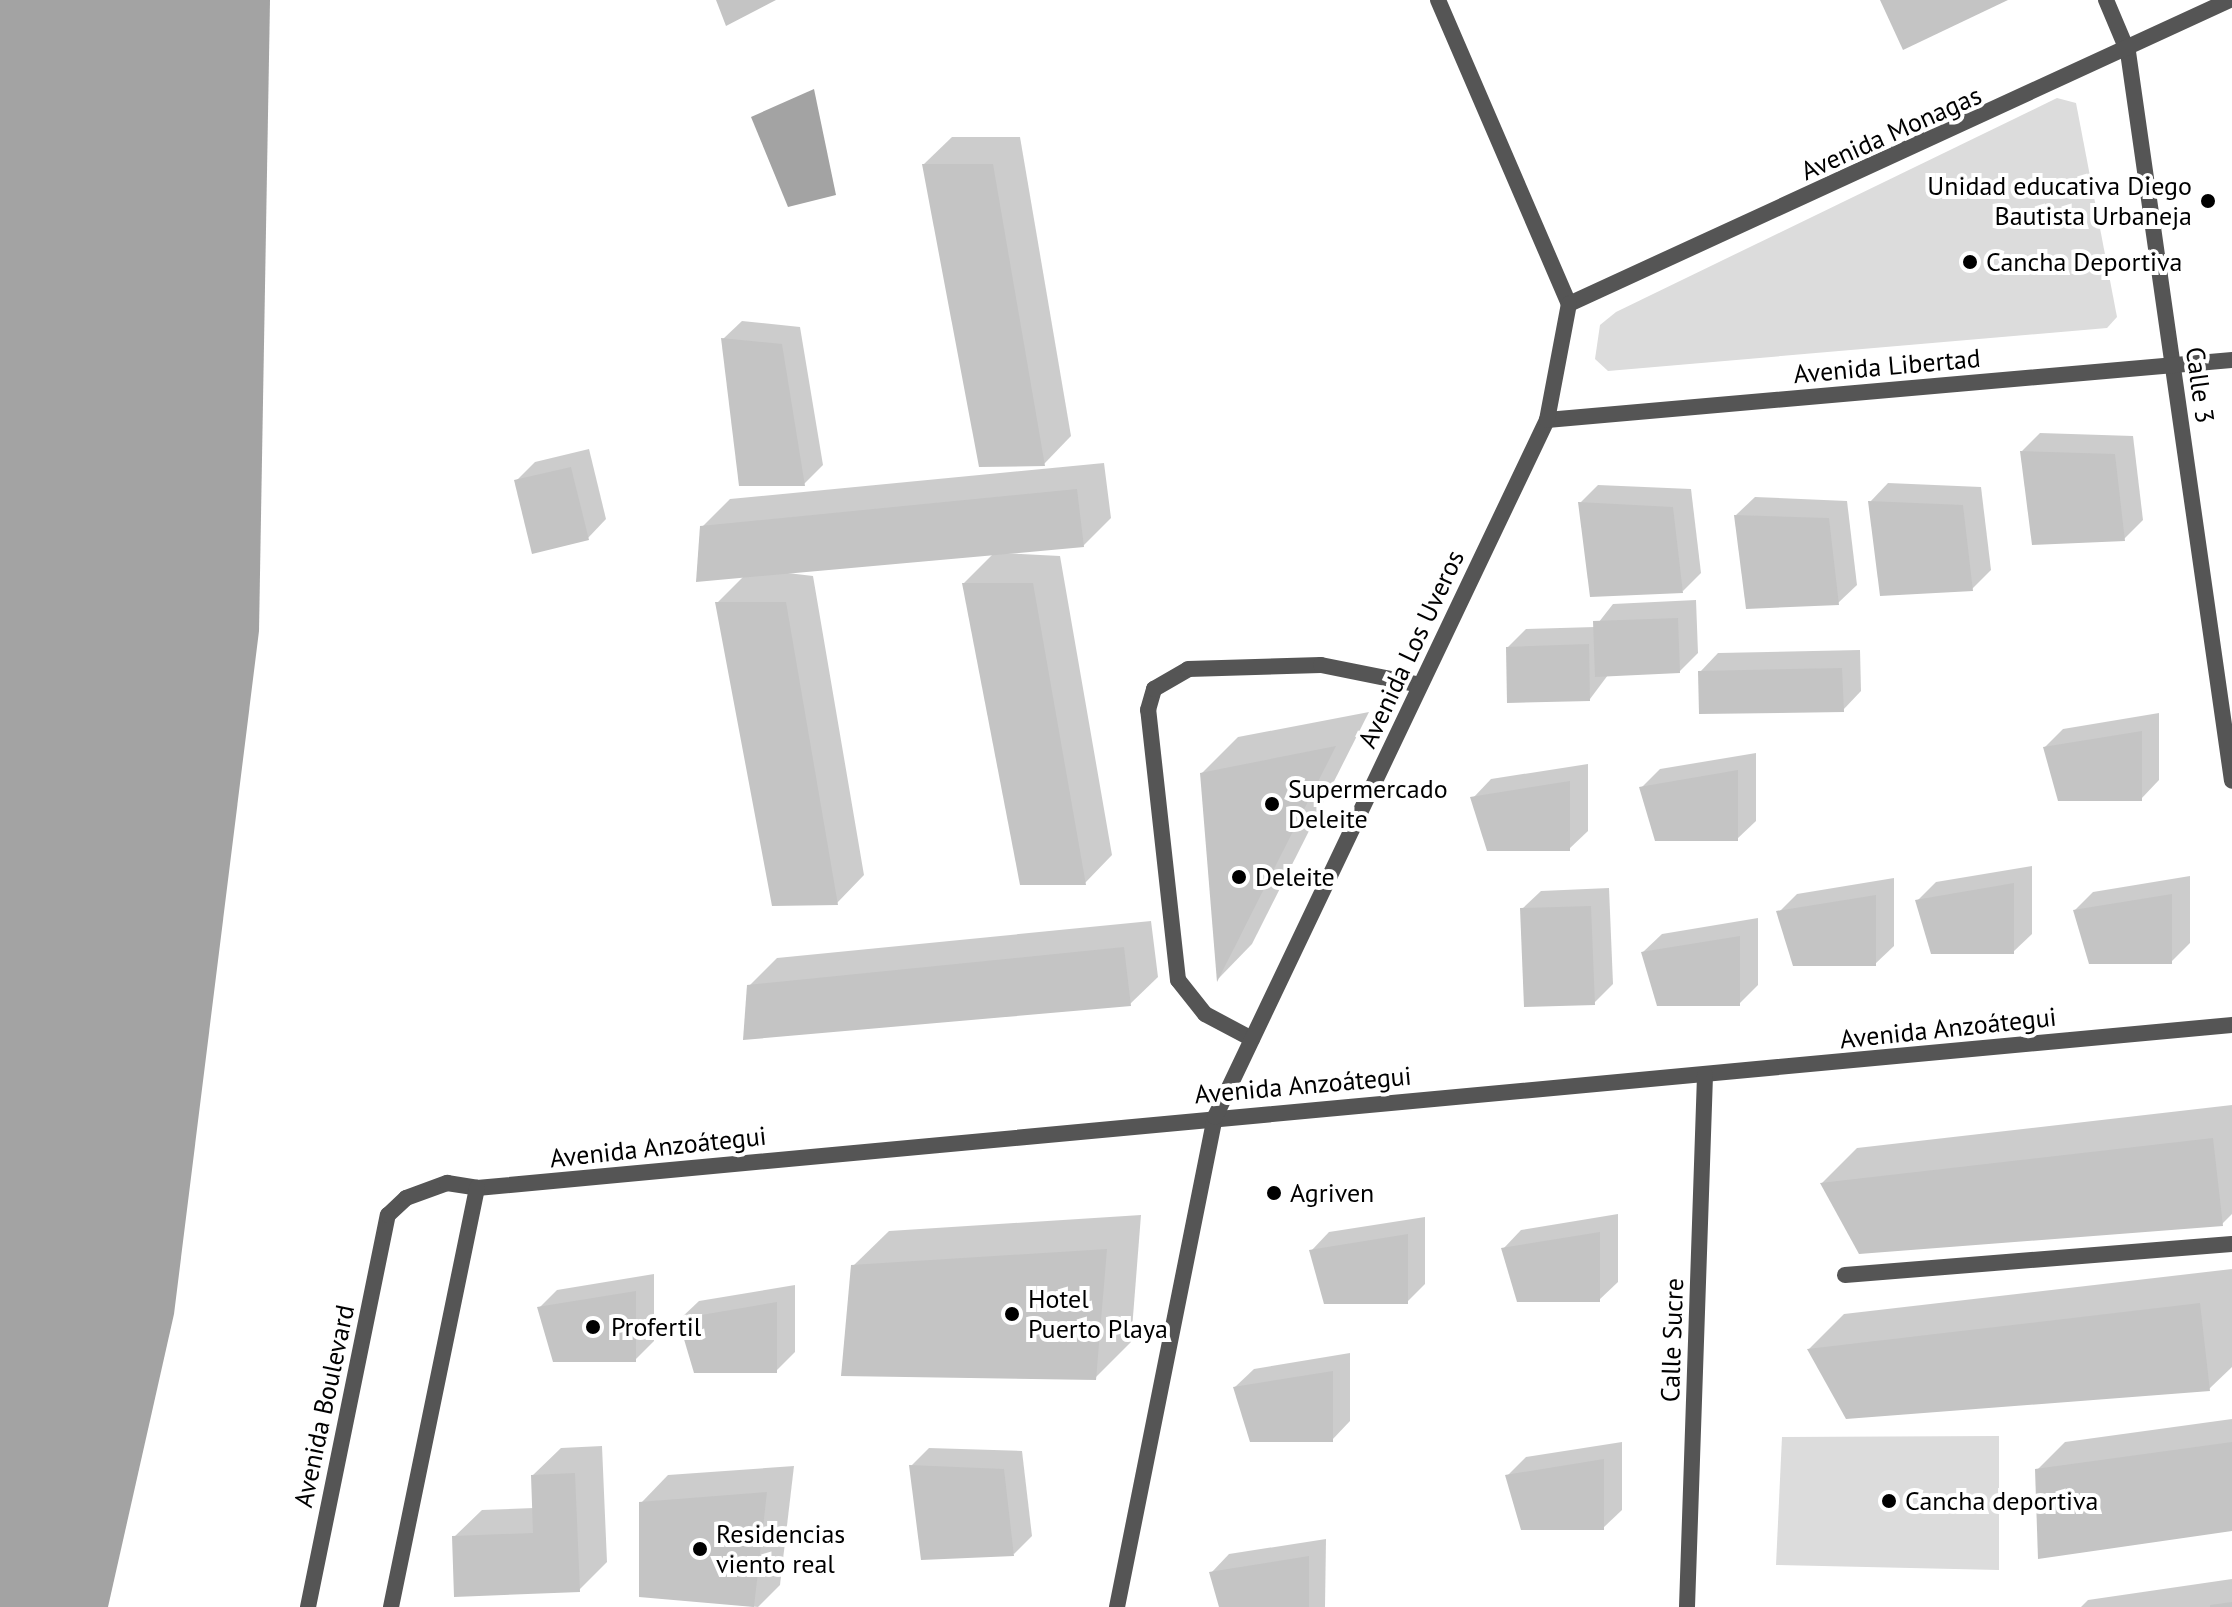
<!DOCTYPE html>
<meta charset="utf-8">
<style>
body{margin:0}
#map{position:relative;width:2232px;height:1607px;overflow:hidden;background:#fff;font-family:"PT Sans",sans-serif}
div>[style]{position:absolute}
.green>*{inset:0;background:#dcdcdc}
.water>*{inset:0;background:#a3a3a3}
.shadow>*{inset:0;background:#0003}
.building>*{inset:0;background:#c4c4c4}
.lane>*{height:16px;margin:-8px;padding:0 8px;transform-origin:8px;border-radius:8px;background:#555}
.street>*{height:16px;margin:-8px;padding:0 8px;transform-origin:8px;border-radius:8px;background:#555}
.dots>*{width:22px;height:22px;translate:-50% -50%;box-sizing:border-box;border:4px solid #fff;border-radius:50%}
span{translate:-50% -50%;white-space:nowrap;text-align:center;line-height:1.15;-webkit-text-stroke:8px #fff;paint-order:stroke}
.street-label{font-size:26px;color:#000}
.poi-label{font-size:26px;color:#000}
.right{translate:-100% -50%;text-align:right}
.left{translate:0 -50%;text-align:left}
</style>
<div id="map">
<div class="green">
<i style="clip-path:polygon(2057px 98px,2076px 103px,2117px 317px,2107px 328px,1608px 371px,1595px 359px,1600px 325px,1616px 312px)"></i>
<i style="clip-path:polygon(1999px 1436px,1999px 1570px,1776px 1565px,1782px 1437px)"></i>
</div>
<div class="water">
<i style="clip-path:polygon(0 0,270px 0,259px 631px,174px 1314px,108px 1607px,0 1607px)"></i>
<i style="clip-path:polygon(814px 89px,836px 195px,788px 207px,751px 117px)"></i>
</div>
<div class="shadow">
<i style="clip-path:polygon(952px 137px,1020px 137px,1071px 436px,1044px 464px,924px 164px)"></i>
<i style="clip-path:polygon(742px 321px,800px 327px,823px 465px,804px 484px,723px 339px)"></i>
<i style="clip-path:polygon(2040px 433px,2133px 436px,2143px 520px,2124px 539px,2022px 451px)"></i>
<i style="clip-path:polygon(589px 449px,606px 519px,588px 538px,516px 481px,535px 462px)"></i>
<i style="clip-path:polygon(1104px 463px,1111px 518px,1083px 546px,1003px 553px,1060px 556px,1112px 855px,1085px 883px,964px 583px,994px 553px,779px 572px,813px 576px,864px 875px,837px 903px,717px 603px,745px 575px,702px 527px,730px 499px)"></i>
<i style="clip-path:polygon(1888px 483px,1981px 487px,1991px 570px,1972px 589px,1870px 502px)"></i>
<i style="clip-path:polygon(1598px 485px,1691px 489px,1701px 573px,1683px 591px,1580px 503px)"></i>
<i style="clip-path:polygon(1755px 497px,1847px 501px,1857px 585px,1838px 603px,1736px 515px)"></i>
<i style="clip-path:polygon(1696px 600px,1698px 653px,1680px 671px,1608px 675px,1590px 699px,1508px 647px,1526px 629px,1595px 627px,1613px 604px)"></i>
<i style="clip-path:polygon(1860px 650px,1861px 691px,1843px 710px,1700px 672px,1718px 653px)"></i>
<i style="clip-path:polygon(1369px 712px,1252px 944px,1219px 978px,1202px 773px,1238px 737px)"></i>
<i style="clip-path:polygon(2159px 713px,2159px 780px,2141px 799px,2045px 747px,2063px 729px)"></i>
<i style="clip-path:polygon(1756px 753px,1756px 821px,1737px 839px,1641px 788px,1660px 769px)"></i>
<i style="clip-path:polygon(1588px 764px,1588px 831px,1569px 849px,1473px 798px,1491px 779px)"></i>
<i style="clip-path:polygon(2032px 866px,2032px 934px,2013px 952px,1917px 901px,1936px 882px)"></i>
<i style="clip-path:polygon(2190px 876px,2190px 943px,2171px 962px,2075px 910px,2093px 892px)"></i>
<i style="clip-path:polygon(1894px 878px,1894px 946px,1875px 964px,1779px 912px,1797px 894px)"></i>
<i style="clip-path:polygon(1609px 888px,1613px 984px,1594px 1003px,1522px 909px,1541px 891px)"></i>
<i style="clip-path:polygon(1758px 918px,1758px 985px,1739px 1004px,1643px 952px,1662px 934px)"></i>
<i style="clip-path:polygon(1151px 921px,1158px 977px,1130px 1004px,749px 986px,777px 958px)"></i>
<i style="clip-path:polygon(2232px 1105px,2232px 1214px,2222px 1224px,1822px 1183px,1857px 1148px)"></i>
<i style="clip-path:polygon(1618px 1214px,1618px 1282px,1599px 1300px,1503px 1249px,1521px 1230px)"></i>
<i style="clip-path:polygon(1141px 1215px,1131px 1342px,1095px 1378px,853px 1266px,889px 1231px)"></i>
<i style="clip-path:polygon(1425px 1217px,1425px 1284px,1407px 1302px,1311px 1251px,1329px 1232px)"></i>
<i style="clip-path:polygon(2232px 1269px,2232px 1367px,2209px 1389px,1809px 1349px,1844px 1314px)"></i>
<i style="clip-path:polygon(654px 1274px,654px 1341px,635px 1360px,539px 1308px,557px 1290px)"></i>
<i style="clip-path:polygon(795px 1285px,795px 1352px,776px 1371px,680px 1319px,699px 1301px)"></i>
<i style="clip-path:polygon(1350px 1353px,1350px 1421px,1332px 1440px,1235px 1387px,1254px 1369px)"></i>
<i style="clip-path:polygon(2232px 1419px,2232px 1529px,2037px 1470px,2065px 1442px)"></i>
<i style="clip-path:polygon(1622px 1442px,1622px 1510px,1603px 1528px,1507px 1476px,1526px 1457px)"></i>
<i style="clip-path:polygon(602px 1446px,607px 1562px,579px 1590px,454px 1537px,482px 1510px,534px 1508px,533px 1475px,561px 1448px)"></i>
<i style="clip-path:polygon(929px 1448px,1022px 1451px,1032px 1536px,1014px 1554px,911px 1466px)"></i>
<i style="clip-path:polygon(794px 1466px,780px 1585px,758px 1607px,641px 1595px,641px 1503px,668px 1475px)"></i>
<i style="clip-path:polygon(1326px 1539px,1325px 1607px,1222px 1607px,1211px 1573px,1229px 1554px)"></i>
<i style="clip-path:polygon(2232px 1579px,2232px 1607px,2081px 1607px,2088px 1600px)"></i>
</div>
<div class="building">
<i style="clip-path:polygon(716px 0,776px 0,726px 26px)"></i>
<i style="clip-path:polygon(1880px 0,2008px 0,1903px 50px)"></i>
<i style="clip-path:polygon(922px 164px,993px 164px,1045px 466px,979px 467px)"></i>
<i style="clip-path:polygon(721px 338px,782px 344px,805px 486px,739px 486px)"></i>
<i style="clip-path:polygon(2020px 451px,2115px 454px,2125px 541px,2032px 545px)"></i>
<i style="clip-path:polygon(571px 467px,589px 540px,532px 554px,514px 480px)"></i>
<i style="clip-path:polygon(1077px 489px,1084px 547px,696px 582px,700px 526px)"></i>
<i style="clip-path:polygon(1868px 501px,1963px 505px,1973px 591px,1880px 596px)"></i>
<i style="clip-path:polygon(1578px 502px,1673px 507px,1683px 593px,1590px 597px)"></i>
<i style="clip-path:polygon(1734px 515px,1829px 518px,1839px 605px,1746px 609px)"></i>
<i style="clip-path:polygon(962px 583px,1033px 583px,1086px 885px,1020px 885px)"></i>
<i style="clip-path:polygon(715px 602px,786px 602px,838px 905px,772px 906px)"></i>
<i style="clip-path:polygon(1678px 618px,1680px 673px,1595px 677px,1593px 621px)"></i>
<i style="clip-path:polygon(1589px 644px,1590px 701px,1507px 703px,1506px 647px)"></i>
<i style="clip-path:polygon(1842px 668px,1844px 712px,1699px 714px,1698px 671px)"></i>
<i style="clip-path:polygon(2142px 731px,2142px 801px,2058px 801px,2043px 747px)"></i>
<i style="clip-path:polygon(1336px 746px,1217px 982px,1200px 773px)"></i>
<i style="clip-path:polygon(1738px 770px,1738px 841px,1655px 841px,1639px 787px)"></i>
<i style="clip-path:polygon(1570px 781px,1570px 851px,1487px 851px,1470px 797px)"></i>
<i style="clip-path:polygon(2014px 883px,2014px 954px,1931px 954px,1915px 900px)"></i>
<i style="clip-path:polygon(2172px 894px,2172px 964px,2089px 964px,2073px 910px)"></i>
<i style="clip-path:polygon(1876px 895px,1876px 966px,1793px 966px,1776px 911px)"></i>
<i style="clip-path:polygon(1591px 906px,1595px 1005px,1524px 1007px,1520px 908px)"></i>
<i style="clip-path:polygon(1740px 936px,1740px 1006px,1657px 1006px,1641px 952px)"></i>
<i style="clip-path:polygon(1124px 947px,1131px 1006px,743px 1040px,747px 985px)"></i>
<i style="clip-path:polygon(2213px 1138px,2223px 1226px,1859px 1254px,1820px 1183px)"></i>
<i style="clip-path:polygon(1600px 1232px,1600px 1302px,1517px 1302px,1501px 1248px)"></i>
<i style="clip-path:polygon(1408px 1234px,1408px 1304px,1324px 1304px,1309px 1250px)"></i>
<i style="clip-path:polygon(1107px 1249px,1096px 1380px,841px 1376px,851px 1265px)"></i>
<i style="clip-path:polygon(636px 1291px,636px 1362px,553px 1362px,537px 1307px)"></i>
<i style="clip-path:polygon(777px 1302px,777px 1373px,694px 1373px,678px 1319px)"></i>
<i style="clip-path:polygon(2200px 1303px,2210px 1391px,1846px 1419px,1807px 1349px)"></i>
<i style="clip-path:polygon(1333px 1371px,1333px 1442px,1250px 1442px,1233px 1387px)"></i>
<i style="clip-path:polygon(2232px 1442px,2232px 1531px,2038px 1559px,2035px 1469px)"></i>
<i style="clip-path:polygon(1604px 1459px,1604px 1530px,1521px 1530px,1505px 1475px)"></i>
<i style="clip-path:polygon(909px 1465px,1004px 1469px,1014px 1556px,921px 1560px)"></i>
<i style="clip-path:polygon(575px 1473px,580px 1592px,454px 1597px,452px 1536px,533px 1533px,531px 1475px)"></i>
<i style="clip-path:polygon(767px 1492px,754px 1607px,639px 1597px,639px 1502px)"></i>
<i style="clip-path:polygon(1309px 1556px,1309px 1607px,1219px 1607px,1209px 1572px)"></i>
<i style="clip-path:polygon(2232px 1602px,2232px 1607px,2210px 1607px,2210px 1605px)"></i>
</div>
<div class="lane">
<i style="left:1252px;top:1039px;width:53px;rotate:-152deg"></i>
<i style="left:1205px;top:1014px;width:43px;rotate:-128.5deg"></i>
<i style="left:1178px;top:980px;width:272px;rotate:-96.3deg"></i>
<i style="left:1148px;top:710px;width:22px;rotate:-74deg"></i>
<i style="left:1154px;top:689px;width:39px;rotate:-30deg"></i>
<i style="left:1188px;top:669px;width:133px;rotate:-1.7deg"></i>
<i style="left:1321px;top:665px;width:101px;rotate:11.4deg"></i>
</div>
<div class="street">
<i style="left:1438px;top:0;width:331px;rotate:66.7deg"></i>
<i style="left:2106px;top:0;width:56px;rotate:67.1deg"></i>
<i style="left:2128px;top:52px;width:736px;rotate:81.88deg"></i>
<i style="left:1569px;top:304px;width:728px;rotate:-24.7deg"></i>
<i style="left:1547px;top:420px;width:688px;rotate:-5.01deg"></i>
<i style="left:1845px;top:1275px;width:388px;rotate:-4.6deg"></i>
<i style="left:308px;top:1607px;width:400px;rotate:-78.5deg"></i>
<i style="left:388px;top:1215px;width:25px;rotate:-43deg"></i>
<i style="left:406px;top:1198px;width:44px;rotate:-20.1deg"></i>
<i style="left:447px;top:1183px;width:30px;rotate:9deg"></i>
<i style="left:477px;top:1188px;width:1763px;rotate:-5.31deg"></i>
<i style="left:391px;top:1607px;width:428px;rotate:-78.4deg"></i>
<i style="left:1117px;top:1607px;width:500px;rotate:-78.7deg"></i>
<i style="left:1215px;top:1117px;width:772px;rotate:-64.53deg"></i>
<i style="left:1547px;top:420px;width:118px;rotate:-79.3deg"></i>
<i style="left:1687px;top:1607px;width:532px;rotate:-88.06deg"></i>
</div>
<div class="dots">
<i style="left:2208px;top:201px;background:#000"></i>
<i style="left:1970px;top:262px;background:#000"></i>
<i style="left:1272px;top:804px;background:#000"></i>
<i style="left:1239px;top:877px;background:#000"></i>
<i style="left:1274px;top:1193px;background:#000"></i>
<i style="left:1012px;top:1314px;background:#000"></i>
<i style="left:593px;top:1327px;background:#000"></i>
<i style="left:1889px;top:1501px;background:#000"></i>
<i style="left:700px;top:1549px;background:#000"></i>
</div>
<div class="street-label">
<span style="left:1891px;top:133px;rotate:-24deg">Avenida Monagas</span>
<span style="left:1887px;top:366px;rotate:-5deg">Avenida Libertad</span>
<span style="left:2200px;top:385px;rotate:82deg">Calle 3</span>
<span style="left:1411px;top:649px;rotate:-65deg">Avenida Los Uveros</span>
<span style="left:1948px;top:1028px;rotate:-6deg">Avenida Anzoátegui</span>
<span style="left:1303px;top:1085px;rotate:-5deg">Avenida Anzoátegui</span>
<span style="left:658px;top:1147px;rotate:-6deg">Avenida Anzoátegui</span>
<span style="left:1672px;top:1340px;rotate:-88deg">Calle Sucre</span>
<span style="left:324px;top:1406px;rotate:-78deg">Avenida Boulevard</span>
</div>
<div class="poi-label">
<span class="right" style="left:2192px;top:201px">Unidad educativa Diego<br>Bautista Urbaneja</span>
<span class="left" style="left:1986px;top:262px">Cancha Deportiva</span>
<span class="left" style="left:1288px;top:804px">Supermercado<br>Deleite</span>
<span class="left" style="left:1255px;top:877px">Deleite</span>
<span class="left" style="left:1290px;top:1193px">Agriven</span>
<span class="left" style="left:1028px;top:1314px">Hotel<br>Puerto Playa</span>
<span class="left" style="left:611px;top:1327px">Profertil</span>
<span class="left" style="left:1905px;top:1501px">Cancha deportiva</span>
<span class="left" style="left:716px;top:1549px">Residencias<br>viento real</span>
</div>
</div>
